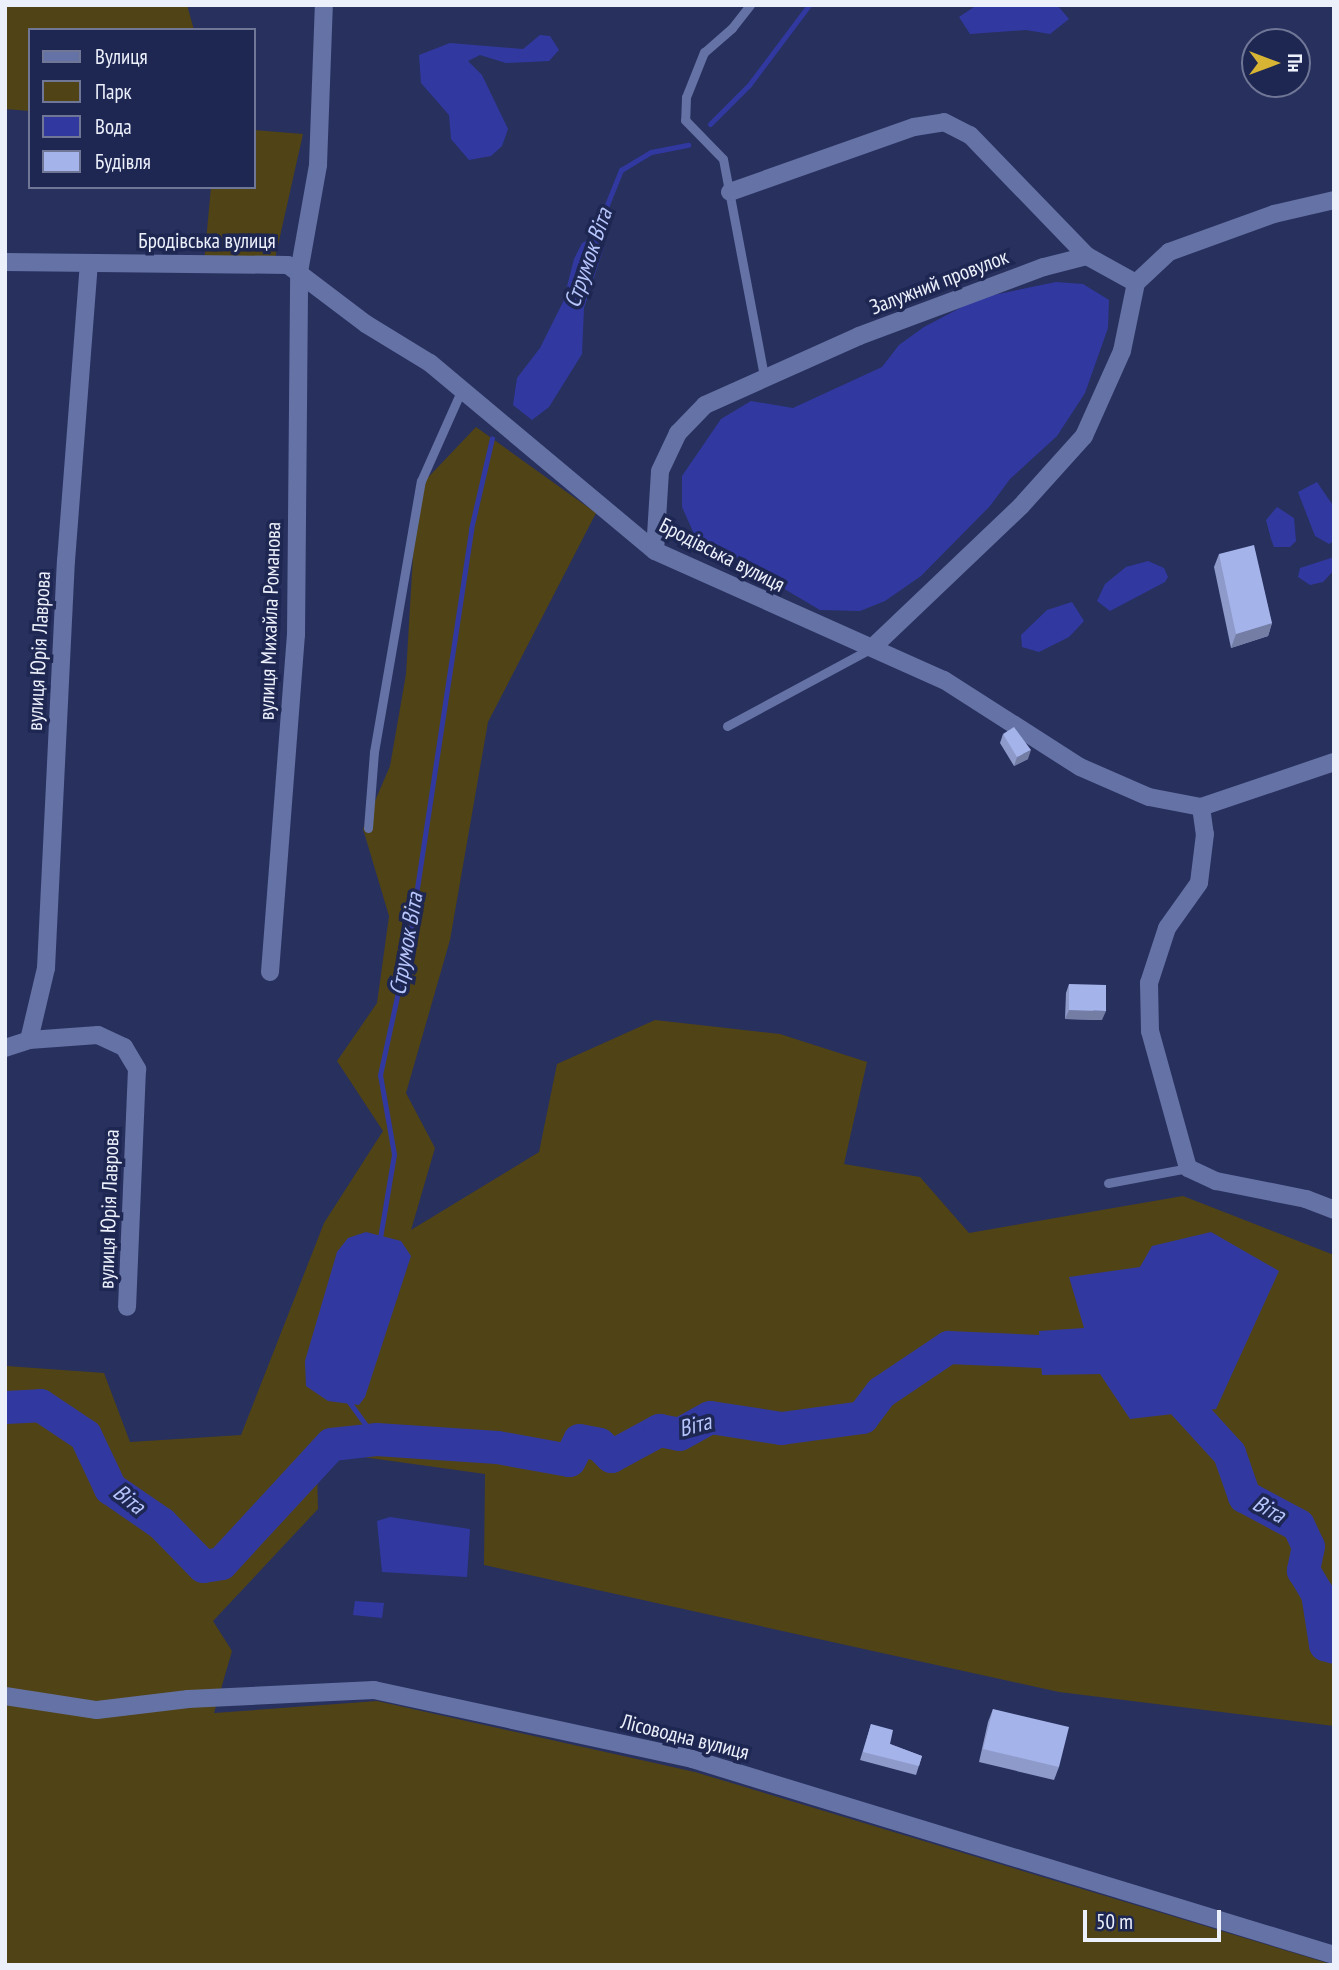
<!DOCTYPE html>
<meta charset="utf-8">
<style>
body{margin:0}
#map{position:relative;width:1339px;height:1970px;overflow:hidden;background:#28305e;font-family:"PT Sans Narrow",sans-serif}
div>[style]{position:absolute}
.green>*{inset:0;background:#504316}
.water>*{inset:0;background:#3139a1}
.stream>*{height:5px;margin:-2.5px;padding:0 2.5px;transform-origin:2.5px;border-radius:2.5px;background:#3139a1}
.river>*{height:33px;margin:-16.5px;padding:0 16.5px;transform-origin:16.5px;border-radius:16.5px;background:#3139a1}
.lane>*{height:9px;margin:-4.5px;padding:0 4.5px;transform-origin:4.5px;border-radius:4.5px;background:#6572a5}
.street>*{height:18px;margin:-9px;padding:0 9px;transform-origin:9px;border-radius:9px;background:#6572a5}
.wall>*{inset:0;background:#8e9aca}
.shaded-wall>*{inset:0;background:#747da4}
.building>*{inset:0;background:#a5b3eb}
span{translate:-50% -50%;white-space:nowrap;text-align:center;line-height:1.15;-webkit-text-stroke:7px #1e2652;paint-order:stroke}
.street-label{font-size:21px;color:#ecf0fb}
.water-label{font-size:23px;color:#b6c5fb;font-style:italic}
.frame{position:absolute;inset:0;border:7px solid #ecf0fb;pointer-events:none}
.legend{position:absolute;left:28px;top:28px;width:228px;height:161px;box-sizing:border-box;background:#1e2652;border:2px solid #707796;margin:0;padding:9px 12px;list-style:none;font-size:21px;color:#ecf0fb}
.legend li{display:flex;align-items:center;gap:14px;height:35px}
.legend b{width:35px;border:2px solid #707796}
.north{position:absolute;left:1241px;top:28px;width:70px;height:70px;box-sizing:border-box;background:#1e2652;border:2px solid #707796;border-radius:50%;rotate:90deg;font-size:19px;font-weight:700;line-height:28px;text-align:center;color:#ecf0fb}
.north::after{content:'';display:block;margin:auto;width:24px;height:32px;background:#d7b434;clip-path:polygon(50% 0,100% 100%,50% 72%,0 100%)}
.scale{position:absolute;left:1083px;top:1910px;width:138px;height:32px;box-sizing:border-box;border:4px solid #ecf0fb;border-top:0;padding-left:9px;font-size:21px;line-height:24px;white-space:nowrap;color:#ecf0fb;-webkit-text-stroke:5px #1e2652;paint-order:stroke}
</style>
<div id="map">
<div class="green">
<i style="clip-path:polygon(5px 5px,187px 5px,194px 30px,30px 30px,30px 111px,5px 109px)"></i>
<i style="clip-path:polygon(254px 130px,303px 134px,274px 263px,204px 263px,211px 187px,254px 187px)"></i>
<i style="clip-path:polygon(476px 427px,596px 513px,488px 722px,450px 940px,406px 1093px,435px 1148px,411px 1230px,539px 1152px,557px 1064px,655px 1020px,780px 1034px,867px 1062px,844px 1164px,920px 1177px,969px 1233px,1183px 1196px,1334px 1255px,1334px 1726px,1059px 1692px,484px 1565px,485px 1474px,334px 1453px,317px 1468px,318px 1509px,213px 1621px,232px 1651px,214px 1713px,377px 1701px,695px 1772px,1334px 1965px,5px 1965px,5px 1361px,7px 1366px,104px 1373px,130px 1442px,241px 1435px,324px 1223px,383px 1131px,337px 1061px,377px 1003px,389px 916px,363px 829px,390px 766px,406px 674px,417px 489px)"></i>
</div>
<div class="water">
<i style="clip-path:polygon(977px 5px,1057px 5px,1069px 19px,1050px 34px,1026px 30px,970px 34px,959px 17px)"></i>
<i style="clip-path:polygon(540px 35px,550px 36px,559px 50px,549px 61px,506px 63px,480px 55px,468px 61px,482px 75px,508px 129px,502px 146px,491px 156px,469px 160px,451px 139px,449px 115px,421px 83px,419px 55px,450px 43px,523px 49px)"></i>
<i style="clip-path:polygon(593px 238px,604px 247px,584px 308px,582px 354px,549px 407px,532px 420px,513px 405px,517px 378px,540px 348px,563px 302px,574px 259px,582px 243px)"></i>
<i style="clip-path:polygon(1056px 282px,1083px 284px,1109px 300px,1108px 328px,1085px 393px,1057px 436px,1010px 479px,990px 506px,921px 576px,885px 601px,860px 611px,820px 610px,695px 536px,682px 507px,682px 476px,721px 419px,751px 401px,793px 408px,882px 367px,899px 345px,924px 327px,979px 298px)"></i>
<i style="clip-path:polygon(1317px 482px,1334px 507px,1334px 541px,1329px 544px,1315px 536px,1298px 492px)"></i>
<i style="clip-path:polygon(1277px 507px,1294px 518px,1296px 541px,1290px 547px,1274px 547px,1271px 539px,1266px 520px)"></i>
<i style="clip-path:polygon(1334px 557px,1334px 570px,1323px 582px,1310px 585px,1298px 577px,1300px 568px)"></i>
<i style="clip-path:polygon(1148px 561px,1164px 568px,1168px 577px,1165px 582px,1110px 611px,1097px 601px,1105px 584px,1126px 567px)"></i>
<i style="clip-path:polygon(1072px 602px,1084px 621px,1069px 637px,1039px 652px,1022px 647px,1021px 635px,1047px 610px)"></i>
<i style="clip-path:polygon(366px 1232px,401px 1241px,411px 1256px,365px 1397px,359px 1405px,328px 1401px,306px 1386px,305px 1361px,337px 1252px,348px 1238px)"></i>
<i style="clip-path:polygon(1211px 1232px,1279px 1271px,1216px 1409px,1130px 1419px,1100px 1374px,1042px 1375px,1039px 1331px,1084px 1328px,1069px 1277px,1140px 1267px,1152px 1246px)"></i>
<i style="clip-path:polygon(390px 1517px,470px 1529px,467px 1577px,382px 1572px,377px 1521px)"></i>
<i style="clip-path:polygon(355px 1601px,384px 1603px,382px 1618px,353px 1615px)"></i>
</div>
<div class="stream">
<i style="left:710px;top:124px;width:55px;rotate:-45deg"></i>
<i style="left:749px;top:85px;width:100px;rotate:-53.1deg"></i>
<i style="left:592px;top:242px;width:78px;rotate:-68.1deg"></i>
<i style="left:621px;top:170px;width:35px;rotate:-31deg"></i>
<i style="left:651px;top:152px;width:38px;rotate:-11deg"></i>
<i style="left:380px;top:1238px;width:85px;rotate:-80.5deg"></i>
<i style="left:394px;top:1154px;width:80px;rotate:-100deg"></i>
<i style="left:380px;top:1075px;width:137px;rotate:-77.8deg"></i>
<i style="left:409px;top:941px;width:417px;rotate:-81.4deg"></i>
<i style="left:471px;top:529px;width:93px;rotate:-77deg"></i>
<i style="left:347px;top:1399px;width:49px;rotate:54.1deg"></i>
</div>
<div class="river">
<i style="left:1157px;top:1385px;width:21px;rotate:28deg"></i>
<i style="left:1176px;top:1395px;width:79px;rotate:47.6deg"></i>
<i style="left:1229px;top:1453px;width:46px;rotate:70.8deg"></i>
<i style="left:1244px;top:1496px;width:61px;rotate:28.2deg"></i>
<i style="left:1298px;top:1525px;width:23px;rotate:65deg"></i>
<i style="left:1308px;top:1546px;width:25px;rotate:102deg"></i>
<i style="left:1303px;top:1570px;width:27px;rotate:59deg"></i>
<i style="left:1317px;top:1593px;width:52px;rotate:81.1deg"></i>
<i style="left:1325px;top:1644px;width:9px;rotate:18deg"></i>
<i style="left:5px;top:1407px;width:35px;rotate:-3deg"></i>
<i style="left:40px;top:1405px;width:54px;rotate:33.7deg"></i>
<i style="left:85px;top:1435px;width:59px;rotate:64.7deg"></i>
<i style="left:110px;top:1488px;width:62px;rotate:34.5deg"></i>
<i style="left:161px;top:1523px;width:60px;rotate:45.7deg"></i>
<i style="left:203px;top:1566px;width:18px;rotate:-9deg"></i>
<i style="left:221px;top:1563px;width:162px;rotate:-47.3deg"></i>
<i style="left:331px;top:1444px;width:45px;rotate:-6.3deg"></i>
<i style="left:376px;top:1439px;width:121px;rotate:3.8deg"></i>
<i style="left:497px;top:1447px;width:73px;rotate:10.2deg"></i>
<i style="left:569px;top:1460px;width:22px;rotate:-63deg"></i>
<i style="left:579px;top:1440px;width:20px;rotate:11deg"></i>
<i style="left:599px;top:1444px;width:17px;rotate:45deg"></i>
<i style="left:611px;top:1456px;width:55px;rotate:-28.4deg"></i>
<i style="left:659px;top:1430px;width:20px;rotate:11deg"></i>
<i style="left:679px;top:1434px;width:35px;rotate:-29deg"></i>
<i style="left:710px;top:1417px;width:72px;rotate:8.8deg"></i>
<i style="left:781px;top:1428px;width:82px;rotate:-7.7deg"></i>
<i style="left:862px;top:1417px;width:31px;rotate:-53deg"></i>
<i style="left:881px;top:1392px;width:81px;rotate:-33.9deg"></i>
<i style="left:948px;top:1347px;width:137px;rotate:2.5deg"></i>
</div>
<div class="lane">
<i style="left:750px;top:5px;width:29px;rotate:128deg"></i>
<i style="left:732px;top:28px;width:37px;rotate:139deg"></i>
<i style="left:704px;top:52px;width:48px;rotate:111.8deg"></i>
<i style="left:686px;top:97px;width:23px;rotate:92deg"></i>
<i style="left:685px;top:120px;width:54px;rotate:45.7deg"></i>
<i style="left:723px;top:159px;width:221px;rotate:79.3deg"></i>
<i style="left:727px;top:726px;width:165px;rotate:-28.3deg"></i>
<i style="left:368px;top:828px;width:76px;rotate:-85.5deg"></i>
<i style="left:374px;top:752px;width:275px;rotate:-80.2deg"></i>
<i style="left:421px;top:481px;width:101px;rotate:-66deg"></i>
<i style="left:1108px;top:1183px;width:81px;rotate:-10.6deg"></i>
</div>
<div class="street">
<i style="left:730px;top:192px;width:195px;rotate:-19.5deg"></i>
<i style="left:914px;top:127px;width:30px;rotate:-9deg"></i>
<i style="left:944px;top:122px;width:29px;rotate:27deg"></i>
<i style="left:970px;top:135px;width:168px;rotate:46deg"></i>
<i style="left:5px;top:262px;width:283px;rotate:0.6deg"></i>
<i style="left:288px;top:265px;width:98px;rotate:37.1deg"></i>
<i style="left:366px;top:324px;width:75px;rotate:31.4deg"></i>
<i style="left:430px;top:363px;width:293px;rotate:39.9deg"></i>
<i style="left:655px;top:551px;width:316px;rotate:24.1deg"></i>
<i style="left:944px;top:680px;width:161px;rotate:32.6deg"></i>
<i style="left:1080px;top:767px;width:75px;rotate:23.5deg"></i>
<i style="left:1149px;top:797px;width:53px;rotate:10.9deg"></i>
<i style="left:1201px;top:807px;width:140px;rotate:-18.7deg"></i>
<i style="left:655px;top:551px;width:80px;rotate:-86.4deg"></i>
<i style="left:660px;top:471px;width:42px;rotate:-64.7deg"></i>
<i style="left:678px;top:433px;width:39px;rotate:-46deg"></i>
<i style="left:705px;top:405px;width:169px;rotate:-24.1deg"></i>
<i style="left:859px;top:336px;width:197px;rotate:-20.5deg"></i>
<i style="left:1044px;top:267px;width:44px;rotate:-14.3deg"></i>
<i style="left:1087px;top:256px;width:56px;rotate:28.9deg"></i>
<i style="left:1136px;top:283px;width:45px;rotate:-43.2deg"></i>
<i style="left:1169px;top:252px;width:112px;rotate:-19.9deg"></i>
<i style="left:1274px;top:214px;width:62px;rotate:-13.1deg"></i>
<i style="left:873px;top:647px;width:204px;rotate:-43.6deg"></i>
<i style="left:1021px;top:506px;width:94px;rotate:-48deg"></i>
<i style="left:1084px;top:436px;width:93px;rotate:-65.9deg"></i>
<i style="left:1122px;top:351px;width:69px;rotate:-78.4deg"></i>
<i style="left:1201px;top:807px;width:27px;rotate:82deg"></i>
<i style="left:1205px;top:834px;width:49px;rotate:97deg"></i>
<i style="left:1199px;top:883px;width:55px;rotate:125.4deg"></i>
<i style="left:1167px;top:928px;width:58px;rotate:108.1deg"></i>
<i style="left:1149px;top:983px;width:48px;rotate:88.8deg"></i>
<i style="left:1150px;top:1031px;width:142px;rotate:74.5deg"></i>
<i style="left:1188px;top:1168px;width:31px;rotate:25deg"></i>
<i style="left:1216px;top:1181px;width:92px;rotate:11.3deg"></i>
<i style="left:1306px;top:1199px;width:30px;rotate:21deg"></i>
<i style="left:270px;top:972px;width:338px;rotate:-85.6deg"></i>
<i style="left:296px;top:635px;width:363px;rotate:-89.5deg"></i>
<i style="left:299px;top:272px;width:109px;rotate:-79.9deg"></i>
<i style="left:318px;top:165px;width:160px;rotate:-87.9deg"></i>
<i style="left:29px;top:1040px;width:69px;rotate:-4.1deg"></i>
<i style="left:98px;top:1035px;width:29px;rotate:25deg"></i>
<i style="left:124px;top:1047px;width:26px;rotate:59deg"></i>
<i style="left:137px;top:1069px;width:238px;rotate:92.4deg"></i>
<i style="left:5px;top:1048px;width:25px;rotate:-18deg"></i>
<i style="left:29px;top:1040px;width:74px;rotate:-76.7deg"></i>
<i style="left:46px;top:968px;width:407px;rotate:-87.2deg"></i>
<i style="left:66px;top:561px;width:298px;rotate:-85.6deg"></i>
<i style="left:5px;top:1696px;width:93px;rotate:8.7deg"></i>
<i style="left:97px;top:1710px;width:92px;rotate:-6.9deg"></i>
<i style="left:188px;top:1699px;width:186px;rotate:-2.8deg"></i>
<i style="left:374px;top:1690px;width:325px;rotate:12.2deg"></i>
<i style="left:692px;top:1759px;width:671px;rotate:16.98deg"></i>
</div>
<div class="wall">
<i style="clip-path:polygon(1219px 554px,1272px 623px,1268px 636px,1231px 648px,1214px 567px)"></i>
<i style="clip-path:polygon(1003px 734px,1028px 759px,1014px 766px,1000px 743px)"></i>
<i style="clip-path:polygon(1069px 984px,1102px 1020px,1065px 1019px,1066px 993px)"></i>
<i style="clip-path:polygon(993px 1709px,1059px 1767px,1054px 1780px,979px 1762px,988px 1722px)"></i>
<i style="clip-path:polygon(871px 1724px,890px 1744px,922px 1756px,916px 1775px,860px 1760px)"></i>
</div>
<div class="shaded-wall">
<i style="clip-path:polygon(1272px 623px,1268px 636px,1231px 648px,1236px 634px)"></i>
<i style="clip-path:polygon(1031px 750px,1028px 759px,1014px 766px,1017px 757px)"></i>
<i style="clip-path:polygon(1069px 1010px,1106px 1011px,1102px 1020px,1065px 1019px)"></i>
</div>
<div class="building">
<i style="clip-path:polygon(1254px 545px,1272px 623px,1236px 634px,1219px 554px)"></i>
<i style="clip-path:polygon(1014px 727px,1031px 750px,1017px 757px,1003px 734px)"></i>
<i style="clip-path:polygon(1069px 984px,1106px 985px,1106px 1011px,1069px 1010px)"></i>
<i style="clip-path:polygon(993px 1709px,1069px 1727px,1059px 1767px,983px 1749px)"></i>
<i style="clip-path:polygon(871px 1724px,893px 1730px,890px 1744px,922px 1756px,919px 1766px,863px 1752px)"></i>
</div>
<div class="street-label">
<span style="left:207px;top:241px">Бродівська вулиця</span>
<span style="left:939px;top:282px;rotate:-21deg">Залужний провулок</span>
<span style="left:722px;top:555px;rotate:27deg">Бродівська вулиця</span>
<span style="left:270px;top:621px;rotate:-88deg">вулиця Михайла Романова</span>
<span style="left:39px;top:651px;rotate:-87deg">вулиця Юрія Лаврова</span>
<span style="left:109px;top:1209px;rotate:-88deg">вулиця Юрія Лаврова</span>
<span style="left:685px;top:1737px;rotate:14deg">Лісоводна вулиця</span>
</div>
<div class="water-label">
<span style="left:588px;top:258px;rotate:-71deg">Струмок Віта</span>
<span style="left:406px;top:944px;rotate:-80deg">Струмок Віта</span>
<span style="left:695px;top:1425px;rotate:-15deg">Віта</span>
<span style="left:129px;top:1499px;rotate:38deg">Віта</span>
<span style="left:1269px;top:1509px;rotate:28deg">Віта</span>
</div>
<div class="frame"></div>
<ul class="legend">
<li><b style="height:9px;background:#6572a5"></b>Вулиця</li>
<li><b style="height:19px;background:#504316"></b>Парк</li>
<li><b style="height:19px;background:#3139a1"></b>Вода</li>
<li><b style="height:19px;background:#a5b3eb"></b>Будівля</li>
</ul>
<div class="north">Пн</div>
<div class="scale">50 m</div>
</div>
